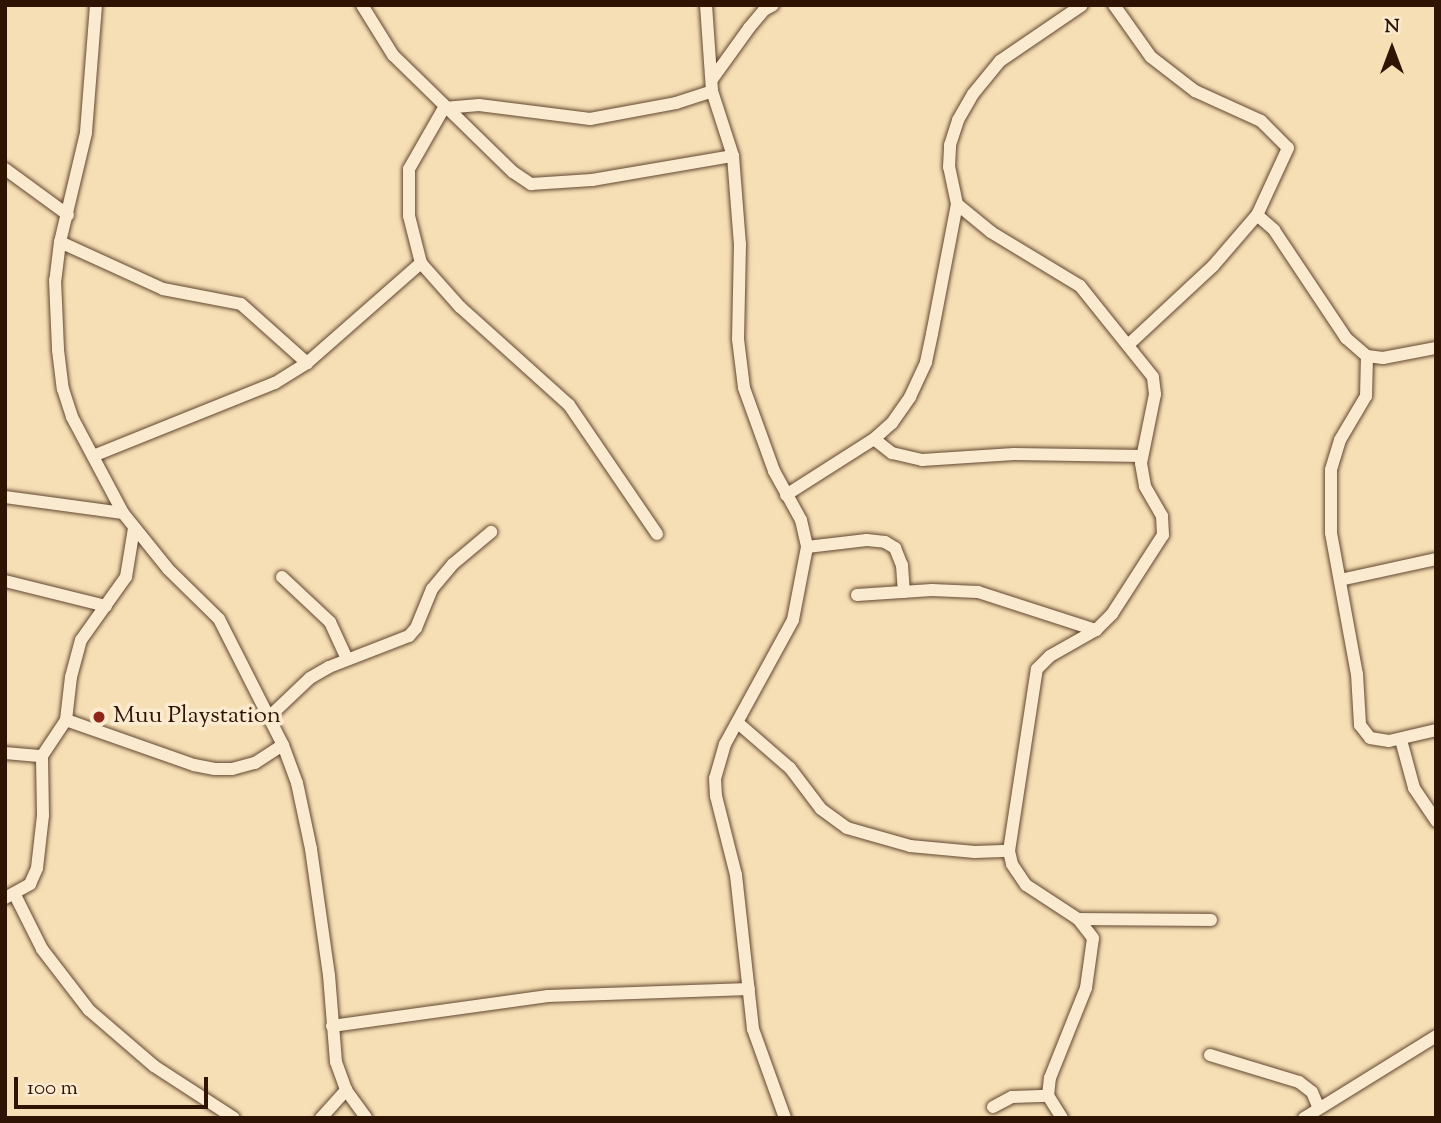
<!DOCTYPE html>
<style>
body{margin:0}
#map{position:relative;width:1441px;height:1123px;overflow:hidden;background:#f7dfb5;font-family:"Sorts Mill Goudy",serif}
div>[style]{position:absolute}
.roads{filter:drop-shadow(0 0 2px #614730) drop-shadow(0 0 2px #614730)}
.minor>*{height:12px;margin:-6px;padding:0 6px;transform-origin:6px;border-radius:6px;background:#faeacf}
.dots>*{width:19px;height:19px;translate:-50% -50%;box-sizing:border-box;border:4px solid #faeacf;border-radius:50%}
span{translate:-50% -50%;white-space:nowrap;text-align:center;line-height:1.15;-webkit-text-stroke:7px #faeacf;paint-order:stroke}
.poi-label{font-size:24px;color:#2f1403}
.left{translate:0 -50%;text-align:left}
.frame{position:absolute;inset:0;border:7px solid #2f1403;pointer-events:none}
.north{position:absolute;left:1357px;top:14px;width:70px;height:70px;-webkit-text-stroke:5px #faeacf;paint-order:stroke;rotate:0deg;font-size:19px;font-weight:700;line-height:28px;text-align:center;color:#2f1403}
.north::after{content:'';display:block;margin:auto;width:24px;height:32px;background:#2f1403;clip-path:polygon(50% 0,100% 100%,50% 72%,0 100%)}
.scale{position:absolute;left:14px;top:1077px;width:194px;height:32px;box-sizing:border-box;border:4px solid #2f1403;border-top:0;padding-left:9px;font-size:21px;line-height:24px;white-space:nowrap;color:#2f1403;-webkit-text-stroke:5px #faeacf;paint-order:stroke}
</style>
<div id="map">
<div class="roads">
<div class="minor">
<i style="left:96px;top:5px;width:128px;rotate:94.5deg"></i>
<i style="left:86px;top:133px;width:112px;rotate:103.4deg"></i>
<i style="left:60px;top:242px;width:38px;rotate:97deg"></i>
<i style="left:55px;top:280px;width:70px;rotate:87.5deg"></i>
<i style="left:58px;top:350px;width:39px;rotate:83deg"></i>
<i style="left:63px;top:389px;width:29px;rotate:72deg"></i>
<i style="left:72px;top:417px;width:109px;rotate:62deg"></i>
<i style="left:123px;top:513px;width:72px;rotate:51.2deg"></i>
<i style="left:168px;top:569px;width:71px;rotate:44.4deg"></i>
<i style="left:219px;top:619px;width:141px;rotate:63.1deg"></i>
<i style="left:283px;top:745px;width:40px;rotate:69.8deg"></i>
<i style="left:297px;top:783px;width:67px;rotate:78deg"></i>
<i style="left:311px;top:849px;width:127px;rotate:81.9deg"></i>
<i style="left:329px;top:975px;width:87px;rotate:85.4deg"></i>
<i style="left:336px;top:1062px;width:30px;rotate:70deg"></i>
<i style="left:346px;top:1090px;width:34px;rotate:54deg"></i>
<i style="left:362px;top:5px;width:59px;rotate:58.2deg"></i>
<i style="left:393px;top:55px;width:168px;rotate:44.3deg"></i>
<i style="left:513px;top:172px;width:22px;rotate:34deg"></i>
<i style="left:531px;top:184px;width:61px;rotate:-3.8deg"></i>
<i style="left:592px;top:180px;width:143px;rotate:-9.7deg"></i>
<i style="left:706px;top:5px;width:86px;rotate:86deg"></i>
<i style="left:712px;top:91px;width:68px;rotate:72.1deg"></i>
<i style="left:733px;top:156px;width:88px;rotate:85.5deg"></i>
<i style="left:740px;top:244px;width:95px;rotate:91.2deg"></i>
<i style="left:738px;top:339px;width:49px;rotate:83deg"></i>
<i style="left:744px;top:388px;width:88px;rotate:70.1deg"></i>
<i style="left:774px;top:471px;width:56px;rotate:61.1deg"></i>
<i style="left:801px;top:520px;width:28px;rotate:77deg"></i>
<i style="left:807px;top:547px;width:74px;rotate:100.9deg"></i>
<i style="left:793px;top:620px;width:141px;rotate:118.7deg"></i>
<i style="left:725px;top:744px;width:35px;rotate:106deg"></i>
<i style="left:715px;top:778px;width:18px;rotate:87deg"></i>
<i style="left:716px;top:796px;width:81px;rotate:75.8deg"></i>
<i style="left:736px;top:875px;width:155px;rotate:83.7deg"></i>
<i style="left:753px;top:1029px;width:95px;rotate:70.2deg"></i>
<i style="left:1114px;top:5px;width:64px;rotate:54.6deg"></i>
<i style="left:1151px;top:57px;width:56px;rotate:37.7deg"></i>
<i style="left:1195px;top:91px;width:72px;rotate:24.4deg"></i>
<i style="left:1261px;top:121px;width:38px;rotate:45deg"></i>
<i style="left:1288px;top:148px;width:74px;rotate:114.8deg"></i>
<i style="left:1257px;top:215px;width:67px;rotate:130.8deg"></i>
<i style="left:1213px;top:266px;width:115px;rotate:137.1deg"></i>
<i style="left:713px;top:78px;width:62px;rotate:-54.2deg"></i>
<i style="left:749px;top:28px;width:23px;rotate:-50deg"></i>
<i style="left:764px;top:10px;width:10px;rotate:-29deg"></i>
<i style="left:5px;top:169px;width:78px;rotate:36.1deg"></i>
<i style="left:1257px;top:215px;width:23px;rotate:41deg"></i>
<i style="left:1274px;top:230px;width:130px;rotate:56.3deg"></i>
<i style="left:1346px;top:338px;width:28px;rotate:41deg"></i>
<i style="left:1367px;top:356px;width:16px;rotate:7deg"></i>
<i style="left:1383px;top:358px;width:54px;rotate:-10.7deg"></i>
<i style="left:60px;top:242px;width:113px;rotate:24.5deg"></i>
<i style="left:163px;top:289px;width:79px;rotate:10.9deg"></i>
<i style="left:241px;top:304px;width:89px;rotate:41.8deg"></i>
<i style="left:1367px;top:356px;width:40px;rotate:91.4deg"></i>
<i style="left:1366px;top:396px;width:51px;rotate:120.6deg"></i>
<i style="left:1340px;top:440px;width:31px;rotate:107deg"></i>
<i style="left:1331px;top:470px;width:63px;rotate:90deg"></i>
<i style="left:1331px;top:533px;width:143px;rotate:79.6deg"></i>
<i style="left:1357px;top:674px;width:51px;rotate:86.6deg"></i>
<i style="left:1360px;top:725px;width:16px;rotate:52deg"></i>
<i style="left:1370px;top:738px;width:19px;rotate:9deg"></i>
<i style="left:1389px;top:741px;width:48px;rotate:-13.2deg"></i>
<i style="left:874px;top:439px;width:23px;rotate:38deg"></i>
<i style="left:892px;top:453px;width:31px;rotate:13deg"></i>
<i style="left:922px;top:460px;width:92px;rotate:-3.7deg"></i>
<i style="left:1014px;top:454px;width:128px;rotate:0.9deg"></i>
<i style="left:93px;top:456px;width:196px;rotate:-21.9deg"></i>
<i style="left:275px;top:383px;width:38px;rotate:-32deg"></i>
<i style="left:307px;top:363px;width:152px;rotate:-41.3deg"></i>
<i style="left:786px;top:495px;width:104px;rotate:-32.5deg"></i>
<i style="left:874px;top:439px;width:24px;rotate:-42deg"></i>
<i style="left:892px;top:423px;width:32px;rotate:-55deg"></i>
<i style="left:910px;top:397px;width:38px;rotate:-65deg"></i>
<i style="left:926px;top:362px;width:29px;rotate:-78deg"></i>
<i style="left:932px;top:334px;width:132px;rotate:-79.1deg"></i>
<i style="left:5px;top:497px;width:119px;rotate:7.7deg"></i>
<i style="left:657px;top:534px;width:156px;rotate:-124.3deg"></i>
<i style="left:569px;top:405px;width:147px;rotate:-138deg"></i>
<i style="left:460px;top:307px;width:59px;rotate:-131.6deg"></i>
<i style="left:421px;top:263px;width:49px;rotate:-104.3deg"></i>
<i style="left:409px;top:216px;width:47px;rotate:-90deg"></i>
<i style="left:409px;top:169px;width:70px;rotate:-60.2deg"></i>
<i style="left:444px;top:108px;width:35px;rotate:-5deg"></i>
<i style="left:479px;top:105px;width:112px;rotate:7.2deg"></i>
<i style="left:590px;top:119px;width:87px;rotate:-10.5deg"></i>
<i style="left:676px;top:103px;width:38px;rotate:-18deg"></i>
<i style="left:807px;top:547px;width:60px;rotate:-6.7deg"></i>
<i style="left:867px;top:540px;width:18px;rotate:6deg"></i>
<i style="left:885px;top:542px;width:12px;rotate:31deg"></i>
<i style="left:895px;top:548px;width:18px;rotate:68deg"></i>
<i style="left:902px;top:565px;width:27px;rotate:86deg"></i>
<i style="left:282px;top:577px;width:66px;rotate:43.2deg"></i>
<i style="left:330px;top:622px;width:41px;rotate:65.3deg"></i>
<i style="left:1340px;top:580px;width:98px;rotate:-12.3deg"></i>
<i style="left:5px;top:581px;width:104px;rotate:13.9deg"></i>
<i style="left:857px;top:595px;width:75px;rotate:-3.8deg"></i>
<i style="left:932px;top:590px;width:46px;rotate:2.5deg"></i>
<i style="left:978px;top:592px;width:124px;rotate:17.9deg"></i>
<i style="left:270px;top:716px;width:55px;rotate:-43.5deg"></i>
<i style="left:310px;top:678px;width:22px;rotate:-30deg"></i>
<i style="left:329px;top:667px;width:86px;rotate:-21.2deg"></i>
<i style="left:409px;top:636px;width:11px;rotate:-49deg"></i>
<i style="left:416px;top:628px;width:42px;rotate:-67.7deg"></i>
<i style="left:432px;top:589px;width:33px;rotate:-50deg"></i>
<i style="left:453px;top:564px;width:50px;rotate:-40.1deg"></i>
<i style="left:66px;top:720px;width:136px;rotate:19.4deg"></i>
<i style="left:194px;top:765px;width:21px;rotate:11deg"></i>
<i style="left:215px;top:769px;width:17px"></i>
<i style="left:232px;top:769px;width:24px;rotate:-15deg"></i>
<i style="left:255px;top:763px;width:33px;rotate:-33deg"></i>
<i style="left:738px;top:723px;width:69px;rotate:40.9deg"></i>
<i style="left:790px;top:768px;width:51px;rotate:52.9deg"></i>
<i style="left:821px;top:809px;width:32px;rotate:36deg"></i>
<i style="left:847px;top:828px;width:66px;rotate:15.9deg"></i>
<i style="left:910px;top:846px;width:65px;rotate:5.3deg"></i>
<i style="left:975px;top:852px;width:34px;rotate:-2deg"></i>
<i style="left:1401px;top:740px;width:50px;rotate:74.8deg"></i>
<i style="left:1414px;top:788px;width:40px;rotate:56deg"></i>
<i style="left:5px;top:753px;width:37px;rotate:5deg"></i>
<i style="left:15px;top:895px;width:60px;rotate:63.4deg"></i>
<i style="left:42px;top:949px;width:77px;rotate:52.4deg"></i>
<i style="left:89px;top:1010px;width:86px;rotate:40.7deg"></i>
<i style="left:154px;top:1066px;width:95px;rotate:33deg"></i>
<i style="left:5px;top:898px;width:29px;rotate:-29deg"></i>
<i style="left:30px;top:884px;width:17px;rotate:-66deg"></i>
<i style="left:37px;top:868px;width:53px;rotate:-83.5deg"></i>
<i style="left:43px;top:815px;width:59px;rotate:-91deg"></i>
<i style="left:42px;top:756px;width:43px;rotate:-56.3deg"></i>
<i style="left:66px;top:720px;width:43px;rotate:-83.4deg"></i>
<i style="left:71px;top:677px;width:38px;rotate:-75deg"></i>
<i style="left:81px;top:640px;width:77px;rotate:-54.5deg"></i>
<i style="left:126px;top:577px;width:50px;rotate:-80.7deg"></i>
<i style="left:1078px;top:919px;width:133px;rotate:0.4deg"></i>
<i style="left:332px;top:1026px;width:218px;rotate:-7.9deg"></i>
<i style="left:548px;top:996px;width:201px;rotate:-2deg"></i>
<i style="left:1210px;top:1055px;width:93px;rotate:16.9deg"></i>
<i style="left:1299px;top:1082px;width:16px;rotate:38deg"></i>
<i style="left:1312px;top:1092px;width:15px;rotate:67deg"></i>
<i style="left:993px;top:1107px;width:21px;rotate:-28deg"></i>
<i style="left:1012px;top:1097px;width:36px;rotate:-2deg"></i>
<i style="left:321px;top:1118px;width:38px;rotate:-48deg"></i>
<i style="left:1062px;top:1118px;width:26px;rotate:-122deg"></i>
<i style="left:1048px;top:1096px;width:18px;rotate:-84deg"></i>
<i style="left:1050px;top:1078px;width:97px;rotate:-68.2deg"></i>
<i style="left:1086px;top:988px;width:50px;rotate:-82deg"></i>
<i style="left:1093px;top:938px;width:24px;rotate:-128deg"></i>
<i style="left:1078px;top:919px;width:62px;rotate:-146.8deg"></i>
<i style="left:1026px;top:885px;width:25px;rotate:-124deg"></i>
<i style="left:1012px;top:864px;width:13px;rotate:-103deg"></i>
<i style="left:1009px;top:851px;width:184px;rotate:-81.3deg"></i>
<i style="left:1037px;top:669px;width:18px;rotate:-45deg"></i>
<i style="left:1050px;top:656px;width:53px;rotate:-29.5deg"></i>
<i style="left:1096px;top:630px;width:23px;rotate:-45deg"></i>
<i style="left:1112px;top:614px;width:94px;rotate:-57.2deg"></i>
<i style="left:1163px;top:535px;width:19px;rotate:-93deg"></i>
<i style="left:1162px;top:516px;width:34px;rotate:-120deg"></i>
<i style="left:1145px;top:486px;width:23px;rotate:-100deg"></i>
<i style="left:1141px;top:463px;width:70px;rotate:-78.5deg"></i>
<i style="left:1155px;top:394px;width:17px;rotate:-97deg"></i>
<i style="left:1153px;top:377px;width:117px;rotate:-128.7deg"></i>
<i style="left:1080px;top:286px;width:104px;rotate:-148.8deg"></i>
<i style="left:991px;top:232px;width:44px;rotate:-140.5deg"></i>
<i style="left:957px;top:204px;width:38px;rotate:-102deg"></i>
<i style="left:949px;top:167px;width:22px;rotate:-87deg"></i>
<i style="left:950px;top:145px;width:26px;rotate:-72deg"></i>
<i style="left:958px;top:120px;width:30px;rotate:-60deg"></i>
<i style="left:973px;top:94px;width:43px;rotate:-50.7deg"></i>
<i style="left:1000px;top:61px;width:99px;rotate:-34.3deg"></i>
<i style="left:1304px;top:1118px;width:155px;rotate:-31.8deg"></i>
</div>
</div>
<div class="dots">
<i style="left:99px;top:717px;background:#8f2418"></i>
</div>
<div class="poi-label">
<span class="left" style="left:113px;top:717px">Muu Playstation</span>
</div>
<div class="frame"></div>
<div class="north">N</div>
<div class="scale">100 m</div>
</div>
